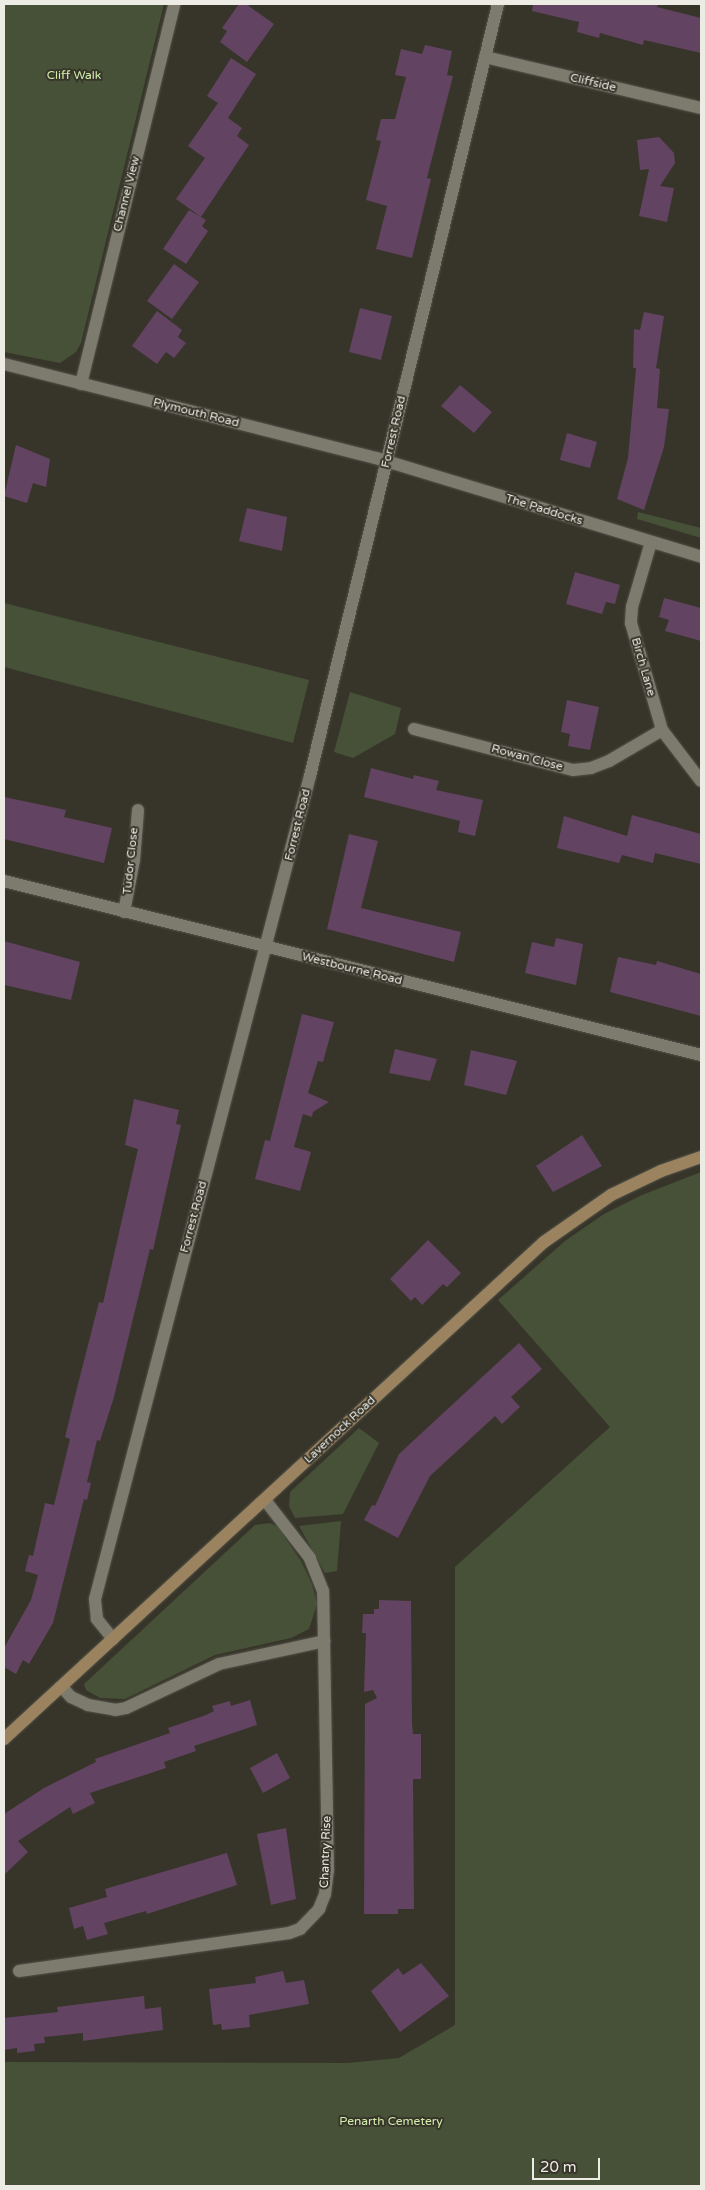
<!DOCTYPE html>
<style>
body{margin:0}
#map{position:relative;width:705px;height:2190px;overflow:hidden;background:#37352a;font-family:"Varela Round",sans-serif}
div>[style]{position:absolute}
.green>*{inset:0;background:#465137}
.building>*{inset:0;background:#624361}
.roads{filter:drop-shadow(0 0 1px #545349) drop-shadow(0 0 1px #545349)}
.minor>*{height:12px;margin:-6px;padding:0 6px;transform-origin:6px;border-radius:6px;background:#7d7a6e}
.tertiary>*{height:12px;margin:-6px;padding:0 6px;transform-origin:6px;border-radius:6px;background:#7d7a6e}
.secondary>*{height:12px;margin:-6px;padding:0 6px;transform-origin:6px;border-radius:6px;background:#9c835f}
span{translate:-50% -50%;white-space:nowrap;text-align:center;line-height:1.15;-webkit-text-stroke:4px #37352a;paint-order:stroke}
.park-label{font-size:12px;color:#d2eeab}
.street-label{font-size:12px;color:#ecebe4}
.frame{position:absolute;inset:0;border:5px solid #ecebe4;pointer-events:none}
.scale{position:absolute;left:532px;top:2158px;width:68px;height:22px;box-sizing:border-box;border:2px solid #ecebe4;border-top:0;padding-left:6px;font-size:15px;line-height:18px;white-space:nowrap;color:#ecebe4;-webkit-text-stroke:4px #37352a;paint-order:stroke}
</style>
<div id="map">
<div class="green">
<i style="clip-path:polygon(4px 4px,164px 4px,81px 343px,76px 352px,60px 363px,4px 352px)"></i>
<i style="clip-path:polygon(638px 512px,701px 528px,701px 538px,637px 519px)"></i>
<i style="clip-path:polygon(4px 603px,309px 680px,293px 743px,4px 667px)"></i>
<i style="clip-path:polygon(350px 692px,401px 708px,395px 734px,353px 758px,334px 752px)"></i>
<i style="clip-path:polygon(701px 1172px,701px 2186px,4px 2186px,4px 2062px,348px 2063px,399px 2058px,455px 2025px,455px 1567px,610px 1427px,498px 1300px,565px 1241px,604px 1214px,642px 1195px)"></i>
<i style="clip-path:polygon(359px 1428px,379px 1443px,343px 1514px,295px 1518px,289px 1506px,290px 1492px)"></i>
<i style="clip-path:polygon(341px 1521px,337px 1571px,325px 1573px,299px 1526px)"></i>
<i style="clip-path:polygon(270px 1523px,278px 1527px,301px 1561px,312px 1584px,317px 1604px,309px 1629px,291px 1638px,215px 1655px,125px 1699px,100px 1698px,86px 1690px,84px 1684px,255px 1525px)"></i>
</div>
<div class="building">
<i style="clip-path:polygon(239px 4px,246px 4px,274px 24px,247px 62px,220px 42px,227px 31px,222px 28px)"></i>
<i style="clip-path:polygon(533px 4px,658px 4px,657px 7px,701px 18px,701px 53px,644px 40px,643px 45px,600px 33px,599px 38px,577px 32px,579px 22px,532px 11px)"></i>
<i style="clip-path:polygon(425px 45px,452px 51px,447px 75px,453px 76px,427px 178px,431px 179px,412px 258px,376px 249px,387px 206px,366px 200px,381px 141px,376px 140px,381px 119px,395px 119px,406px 77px,395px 75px,401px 49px,422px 54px)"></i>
<i style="clip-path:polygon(231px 58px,256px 74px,228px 118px,242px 128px,237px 136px,249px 145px,201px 217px,176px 199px,205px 158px,188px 146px,218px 103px,207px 96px)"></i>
<i style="clip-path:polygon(659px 137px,674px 153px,675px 163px,660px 186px,674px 188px,667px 222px,639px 216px,649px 169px,640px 170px,637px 140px)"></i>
<i style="clip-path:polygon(189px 210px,206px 220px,202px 226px,208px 231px,186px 264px,163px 249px)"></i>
<i style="clip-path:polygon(174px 264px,199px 282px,172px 319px,147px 301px)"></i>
<i style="clip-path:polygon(360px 308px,392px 316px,381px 360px,349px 352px)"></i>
<i style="clip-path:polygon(157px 311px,182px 330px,178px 337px,186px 343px,174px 358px,166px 352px,157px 364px,132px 346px)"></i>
<i style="clip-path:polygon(644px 312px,664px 316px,656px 368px,660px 369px,657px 408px,669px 409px,664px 447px,644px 510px,617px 499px,628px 458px,636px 368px,633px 368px,634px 329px,640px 330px)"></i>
<i style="clip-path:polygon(460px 385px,492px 412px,474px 433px,441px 406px)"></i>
<i style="clip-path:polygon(567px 433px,597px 442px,590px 468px,560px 460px)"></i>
<i style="clip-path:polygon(16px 445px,50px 459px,46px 487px,33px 483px,27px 503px,4px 496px)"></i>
<i style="clip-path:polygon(247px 508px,287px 517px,282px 551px,239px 541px)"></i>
<i style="clip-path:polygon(575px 572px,620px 585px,615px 604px,606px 602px,602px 614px,566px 604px)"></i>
<i style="clip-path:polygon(664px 598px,701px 608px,701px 641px,665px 631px,669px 620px,659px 617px)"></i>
<i style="clip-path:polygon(567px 700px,599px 707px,590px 750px,568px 746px,570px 734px,561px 732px)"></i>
<i style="clip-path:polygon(371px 768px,413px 779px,414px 775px,439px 781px,436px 790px,483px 800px,475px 836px,458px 832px,460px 821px,364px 797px)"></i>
<i style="clip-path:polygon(4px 797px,66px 810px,64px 817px,112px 828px,104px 863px,4px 839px)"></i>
<i style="clip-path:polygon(632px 815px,701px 834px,701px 864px,655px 853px,653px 863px,622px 855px,619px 863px,557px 848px,564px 816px,627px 836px)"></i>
<i style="clip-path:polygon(349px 834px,378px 841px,361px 908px,461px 932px,454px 962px,327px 929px)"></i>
<i style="clip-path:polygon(556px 938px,583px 944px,576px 985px,525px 973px,532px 942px,554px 947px)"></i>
<i style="clip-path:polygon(4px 941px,80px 962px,71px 1000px,4px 985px)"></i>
<i style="clip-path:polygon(618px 957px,656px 965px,657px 961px,701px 974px,701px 1016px,610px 992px)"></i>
<i style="clip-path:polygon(302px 1014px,334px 1022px,323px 1062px,318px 1061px,308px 1093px,329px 1102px,313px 1112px,312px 1117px,303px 1114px,294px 1147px,311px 1152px,300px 1191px,255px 1179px,265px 1140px,270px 1141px)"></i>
<i style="clip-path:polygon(395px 1049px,437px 1059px,430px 1081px,389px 1073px)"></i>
<i style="clip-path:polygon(471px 1050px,517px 1061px,506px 1095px,464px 1085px)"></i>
<i style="clip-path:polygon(134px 1099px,179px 1110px,176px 1124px,181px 1125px,153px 1250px,150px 1249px,114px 1397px,100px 1441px,97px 1440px,87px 1482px,91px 1483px,87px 1500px,84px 1499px,53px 1623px,29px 1664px,23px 1660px,16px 1674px,4px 1667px,4px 1648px,31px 1600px,38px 1575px,25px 1571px,29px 1555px,33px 1556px,45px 1503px,54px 1505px,70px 1439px,65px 1437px,77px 1388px,99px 1302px,103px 1303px,138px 1149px,125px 1145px)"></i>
<i style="clip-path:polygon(582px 1135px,602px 1166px,553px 1192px,536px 1166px)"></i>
<i style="clip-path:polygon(428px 1240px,461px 1273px,447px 1287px,443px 1284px,422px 1305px,415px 1297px,411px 1301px,390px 1279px)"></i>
<i style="clip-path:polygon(519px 1343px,542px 1369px,511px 1397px,520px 1407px,502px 1424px,495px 1416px,430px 1476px,398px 1538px,364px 1520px,372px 1505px,375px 1506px,399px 1454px)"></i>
<i style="clip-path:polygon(379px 1600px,411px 1601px,412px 1723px,413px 1734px,421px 1734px,421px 1779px,413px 1779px,414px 1909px,398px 1909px,398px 1914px,364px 1914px,365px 1704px,377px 1698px,373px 1690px,364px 1692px,366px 1633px,362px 1633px,363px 1614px,374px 1614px,374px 1609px,379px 1609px)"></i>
<i style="clip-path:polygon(250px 1700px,257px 1725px,194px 1746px,196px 1751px,164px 1762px,166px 1768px,90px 1793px,95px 1803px,73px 1814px,70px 1807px,18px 1841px,28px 1852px,4px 1875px,4px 1814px,44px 1788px,96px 1762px,95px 1759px,170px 1733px,168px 1728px,206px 1715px,214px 1711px,212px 1706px,230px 1701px,231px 1706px)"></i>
<i style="clip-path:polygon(277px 1753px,290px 1778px,263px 1793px,250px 1768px)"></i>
<i style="clip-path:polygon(286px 1828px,296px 1899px,271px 1905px,257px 1834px)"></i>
<i style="clip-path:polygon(227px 1853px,237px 1885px,147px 1914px,146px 1911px,104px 1923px,108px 1934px,87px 1940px,83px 1926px,74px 1929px,69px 1908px,107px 1897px,105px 1889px)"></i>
<i style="clip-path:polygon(421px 1963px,449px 1996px,400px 2032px,371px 1991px,398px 1968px,403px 1975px)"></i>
<i style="clip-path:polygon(283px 1971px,286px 1983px,304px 1980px,309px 2004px,249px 2015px,250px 2027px,222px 2030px,221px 2024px,213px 2025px,209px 1989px,256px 1983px,255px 1977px)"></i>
<i style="clip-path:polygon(144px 1996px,145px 2009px,161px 2007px,163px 2030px,83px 2041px,83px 2033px,44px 2037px,45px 2043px,34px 2044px,35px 2051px,17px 2053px,17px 2048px,4px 2050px,4px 2018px,58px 2012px,57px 2007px)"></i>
</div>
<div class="roads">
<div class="minor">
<i style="left:485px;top:57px;width:222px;rotate:13.3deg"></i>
<i style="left:4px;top:364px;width:384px;rotate:14.2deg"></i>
<i style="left:376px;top:458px;width:340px;rotate:16.9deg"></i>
<i style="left:81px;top:384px;width:391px;rotate:-76.2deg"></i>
<i style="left:651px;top:542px;width:68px;rotate:106.3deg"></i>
<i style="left:632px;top:607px;width:16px;rotate:94deg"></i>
<i style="left:631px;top:623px;width:111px;rotate:73.8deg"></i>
<i style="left:662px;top:730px;width:64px;rotate:52.6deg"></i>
<i style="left:414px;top:729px;width:164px;rotate:14.5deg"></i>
<i style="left:573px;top:770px;width:18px;rotate:-6deg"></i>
<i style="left:591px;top:768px;width:19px;rotate:-21deg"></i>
<i style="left:609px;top:761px;width:61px;rotate:-30.3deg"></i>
<i style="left:124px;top:912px;width:53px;rotate:-79.1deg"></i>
<i style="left:134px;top:860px;width:50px;rotate:-85.4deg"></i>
<i style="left:113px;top:1639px;width:26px;rotate:-129deg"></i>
<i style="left:97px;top:1619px;width:20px;rotate:-96deg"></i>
<i style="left:95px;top:1599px;width:851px;rotate:-75.36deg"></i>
<i style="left:310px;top:776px;width:795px;rotate:-76.31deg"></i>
<i style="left:62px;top:1687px;width:13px;rotate:48deg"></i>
<i style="left:71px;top:1697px;width:19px;rotate:25deg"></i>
<i style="left:88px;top:1705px;width:27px;rotate:10deg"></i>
<i style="left:115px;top:1710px;width:11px;rotate:-10deg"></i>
<i style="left:126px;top:1708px;width:103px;rotate:-25.3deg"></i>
<i style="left:219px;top:1664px;width:108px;rotate:-12.2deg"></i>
<i style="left:19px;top:1971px;width:273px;rotate:-8deg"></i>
<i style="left:289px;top:1933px;width:12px;rotate:-20deg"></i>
<i style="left:300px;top:1929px;width:28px;rotate:-46deg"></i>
<i style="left:319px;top:1909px;width:16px;rotate:-68deg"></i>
<i style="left:325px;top:1894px;width:24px;rotate:-83deg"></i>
<i style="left:328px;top:1870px;width:279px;rotate:-91deg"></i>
<i style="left:323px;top:1591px;width:35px;rotate:-112deg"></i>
<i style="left:310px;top:1558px;width:73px;rotate:-127.8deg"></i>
</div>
<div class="tertiary">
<i style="left:4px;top:881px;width:718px;rotate:14.02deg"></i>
</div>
<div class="secondary">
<i style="left:4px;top:1739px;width:734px;rotate:-42.63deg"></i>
<i style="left:544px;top:1242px;width:82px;rotate:-35deg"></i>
<i style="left:611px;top:1195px;width:55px;rotate:-25.6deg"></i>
<i style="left:661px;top:1171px;width:42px;rotate:-19.3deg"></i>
</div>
</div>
<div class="park-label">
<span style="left:74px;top:76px">Cliff Walk</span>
<span style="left:391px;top:2122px">Penarth Cemetery</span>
</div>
<div class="street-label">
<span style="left:593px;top:83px;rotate:13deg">Cliffside</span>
<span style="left:127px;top:194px;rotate:-76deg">Channel View</span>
<span style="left:196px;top:413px;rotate:14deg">Plymouth Road</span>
<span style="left:394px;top:432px;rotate:-77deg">Forrest Road</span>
<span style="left:544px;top:510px;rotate:17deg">The Paddocks</span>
<span style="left:643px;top:667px;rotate:74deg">Birch Lane</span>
<span style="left:527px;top:758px;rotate:15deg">Rowan Close</span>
<span style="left:298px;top:825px;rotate:-76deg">Forrest Road</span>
<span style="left:131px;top:861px;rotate:-84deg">Tudor Close</span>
<span style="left:352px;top:969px;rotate:14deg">Westbourne Road</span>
<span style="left:194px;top:1217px;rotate:-75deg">Forrest Road</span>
<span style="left:340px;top:1430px;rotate:-43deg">Lavernock Road</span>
<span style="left:326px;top:1852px;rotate:-88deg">Chantry Rise</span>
</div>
<div class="frame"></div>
<div class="scale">20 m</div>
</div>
